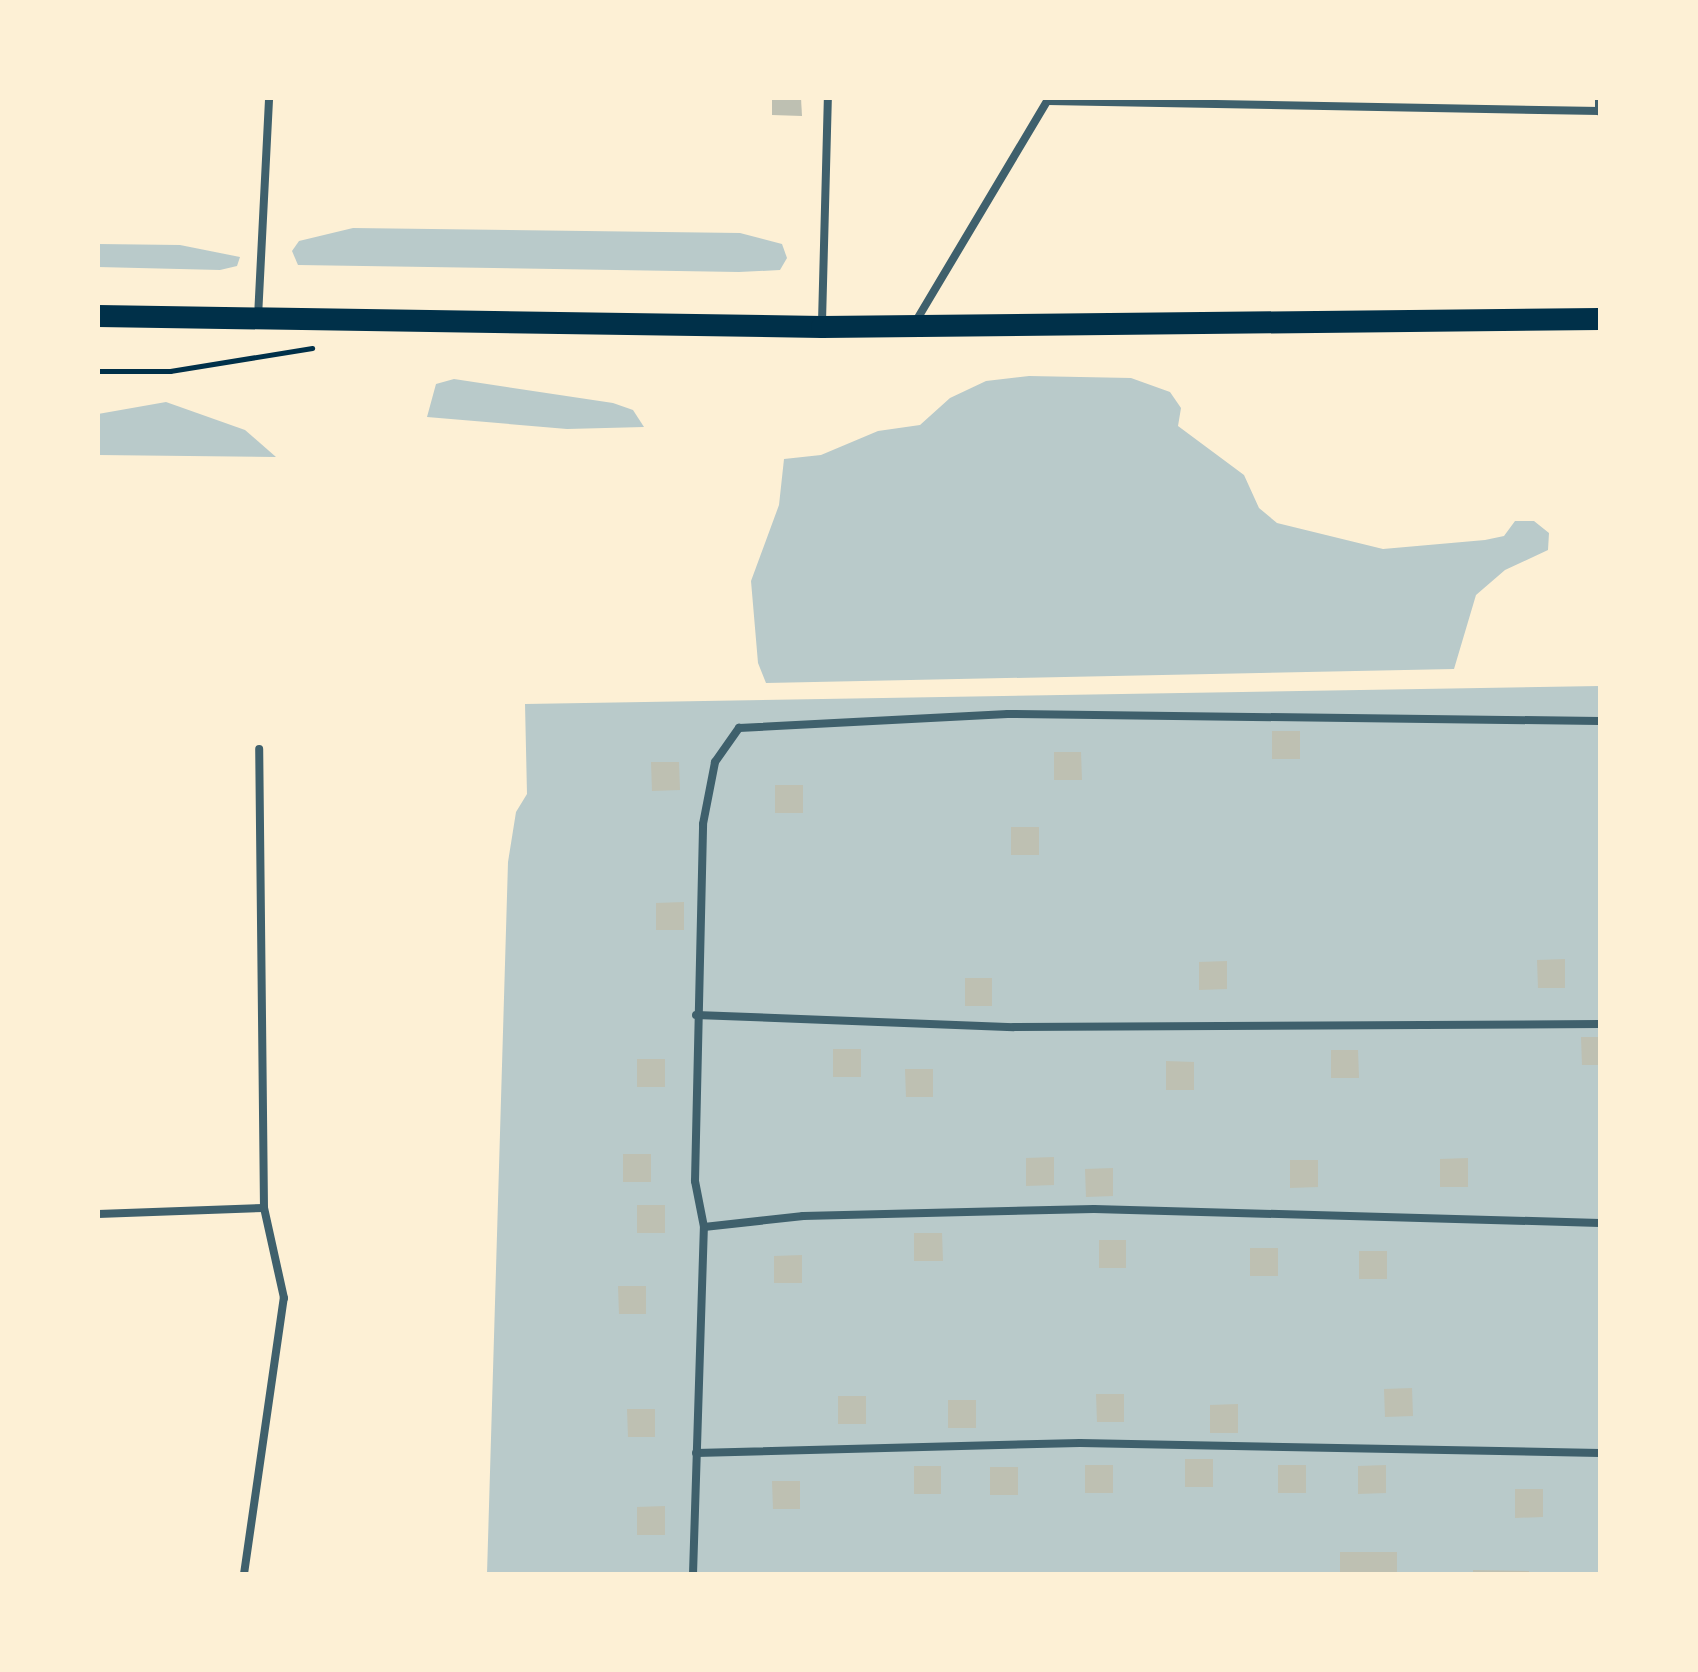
<!DOCTYPE html>
<style>
body{margin:0}
#map{position:relative;width:1698px;height:1672px;overflow:hidden;background:#fdf0d5;font-family:Inter,sans-serif}
div>[style]{position:absolute}
.green>*{inset:0;background:#b9caca}
.building>*{inset:0;background:#bec0b2}
.path>*{height:5px;margin:-2.5px;padding:0 2.5px;transform-origin:2.5px;border-radius:2.5px;background:#003049}
.service>*{height:8px;margin:-4px;padding:0 4px;transform-origin:4px;border-radius:4px;background:#3f606c}
.minor>*{height:10px;margin:-5px;padding:0 5px;transform-origin:5px;border-radius:5px;background:#3f606c}
.primary>*{height:22px;margin:-11px;padding:0 11px;transform-origin:11px;border-radius:11px;background:#003049}
span{translate:-50% -50%;white-space:nowrap;text-align:center;line-height:1.15;-webkit-text-stroke:8px #fdf0d5;paint-order:stroke}
.frame{position:absolute;inset:0;border:100px solid #fdf0d5;pointer-events:none}
</style>
<div id="map">
<div class="green">
<i style="clip-path:polygon(353px 228px,740px 233px,782px 244px,787px 258px,780px 270px,739px 272px,298px 265px,292px 251px,299px 241px)"></i>
<i style="clip-path:polygon(98px 244px,180px 245px,240px 257px,237px 266px,220px 270px,98px 267px)"></i>
<i style="clip-path:polygon(1029px 376px,1131px 378px,1170px 392px,1181px 408px,1178px 426px,1244px 475px,1259px 508px,1277px 523px,1383px 549px,1485px 540px,1504px 536px,1515px 521px,1534px 521px,1549px 533px,1548px 550px,1505px 570px,1476px 595px,1454px 669px,766px 683px,758px 663px,751px 581px,779px 505px,784px 459px,821px 455px,878px 431px,920px 425px,950px 398px,986px 381px)"></i>
<i style="clip-path:polygon(454px 379px,613px 403px,633px 410px,644px 427px,567px 429px,427px 417px,436px 384px)"></i>
<i style="clip-path:polygon(166px 402px,245px 430px,276px 457px,98px 455px,98px 414px)"></i>
<i style="clip-path:polygon(1600px 686px,1600px 1574px,487px 1574px,508px 862px,516px 812px,527px 794px,525px 704px)"></i>
</div>
<div class="building">
<i style="clip-path:polygon(772px 98px,801px 98px,802px 116px,772px 115px)"></i>
<i style="clip-path:polygon(1272px 731px,1300px 731px,1300px 759px,1272px 759px)"></i>
<i style="clip-path:polygon(1054px 752px,1081px 752px,1082px 780px,1054px 780px)"></i>
<i style="clip-path:polygon(651px 762px,679px 762px,680px 790px,652px 791px)"></i>
<i style="clip-path:polygon(775px 785px,803px 785px,803px 813px,775px 813px)"></i>
<i style="clip-path:polygon(1011px 827px,1039px 827px,1039px 855px,1011px 855px)"></i>
<i style="clip-path:polygon(684px 902px,684px 930px,656px 930px,656px 903px)"></i>
<i style="clip-path:polygon(1565px 959px,1565px 988px,1538px 988px,1537px 960px)"></i>
<i style="clip-path:polygon(1227px 961px,1227px 989px,1199px 990px,1199px 962px)"></i>
<i style="clip-path:polygon(965px 978px,992px 978px,992px 1006px,965px 1006px)"></i>
<i style="clip-path:polygon(1581px 1037px,1600px 1037px,1600px 1065px,1582px 1065px)"></i>
<i style="clip-path:polygon(833px 1049px,861px 1049px,861px 1077px,833px 1077px)"></i>
<i style="clip-path:polygon(1331px 1050px,1358px 1050px,1359px 1078px,1331px 1078px)"></i>
<i style="clip-path:polygon(637px 1059px,665px 1059px,665px 1087px,637px 1087px)"></i>
<i style="clip-path:polygon(1166px 1061px,1194px 1062px,1194px 1090px,1166px 1090px)"></i>
<i style="clip-path:polygon(905px 1069px,933px 1069px,933px 1097px,906px 1097px)"></i>
<i style="clip-path:polygon(623px 1154px,651px 1154px,651px 1182px,623px 1182px)"></i>
<i style="clip-path:polygon(1054px 1157px,1054px 1185px,1026px 1186px,1026px 1158px)"></i>
<i style="clip-path:polygon(1468px 1158px,1468px 1187px,1440px 1187px,1440px 1159px)"></i>
<i style="clip-path:polygon(1290px 1160px,1318px 1160px,1318px 1187px,1290px 1188px)"></i>
<i style="clip-path:polygon(1113px 1168px,1113px 1196px,1086px 1197px,1085px 1169px)"></i>
<i style="clip-path:polygon(637px 1205px,665px 1205px,665px 1233px,637px 1233px)"></i>
<i style="clip-path:polygon(914px 1233px,942px 1233px,943px 1261px,914px 1261px)"></i>
<i style="clip-path:polygon(1099px 1240px,1126px 1240px,1126px 1268px,1099px 1268px)"></i>
<i style="clip-path:polygon(1250px 1248px,1278px 1248px,1278px 1276px,1250px 1276px)"></i>
<i style="clip-path:polygon(1359px 1251px,1387px 1251px,1387px 1279px,1359px 1279px)"></i>
<i style="clip-path:polygon(802px 1255px,802px 1283px,774px 1283px,774px 1256px)"></i>
<i style="clip-path:polygon(618px 1286px,646px 1286px,646px 1314px,619px 1314px)"></i>
<i style="clip-path:polygon(1412px 1388px,1413px 1416px,1385px 1417px,1384px 1389px)"></i>
<i style="clip-path:polygon(1096px 1394px,1124px 1394px,1124px 1422px,1097px 1422px)"></i>
<i style="clip-path:polygon(838px 1396px,866px 1396px,866px 1424px,838px 1424px)"></i>
<i style="clip-path:polygon(948px 1400px,976px 1400px,976px 1428px,948px 1428px)"></i>
<i style="clip-path:polygon(1238px 1404px,1238px 1433px,1210px 1433px,1210px 1405px)"></i>
<i style="clip-path:polygon(627px 1409px,655px 1409px,655px 1437px,628px 1437px)"></i>
<i style="clip-path:polygon(1185px 1459px,1213px 1459px,1213px 1487px,1185px 1487px)"></i>
<i style="clip-path:polygon(1085px 1465px,1113px 1465px,1113px 1493px,1085px 1493px)"></i>
<i style="clip-path:polygon(1278px 1465px,1306px 1465px,1306px 1493px,1278px 1493px)"></i>
<i style="clip-path:polygon(1386px 1465px,1386px 1493px,1358px 1494px,1358px 1466px)"></i>
<i style="clip-path:polygon(914px 1466px,941px 1466px,941px 1494px,914px 1494px)"></i>
<i style="clip-path:polygon(990px 1467px,1018px 1467px,1018px 1495px,990px 1495px)"></i>
<i style="clip-path:polygon(772px 1481px,800px 1481px,800px 1509px,773px 1509px)"></i>
<i style="clip-path:polygon(1515px 1489px,1543px 1489px,1543px 1517px,1515px 1518px)"></i>
<i style="clip-path:polygon(665px 1506px,665px 1535px,637px 1535px,637px 1507px)"></i>
<i style="clip-path:polygon(1340px 1552px,1397px 1552px,1397px 1574px,1340px 1574px)"></i>
<i style="clip-path:polygon(1473px 1570px,1529px 1571px,1529px 1574px,1473px 1574px)"></i>
</div>
<div class="path">
<i style="left:98px;top:371px;width:72px"></i>
<i style="left:170px;top:371px;width:144px;rotate:-9.2deg"></i>
</div>
<div class="service">
<i style="left:1048px;top:101px;width:552px;rotate:1.04deg"></i>
<i style="left:258px;top:317px;width:219px;rotate:-87.1deg"></i>
<i style="left:916px;top:321px;width:260px;rotate:-59.2deg"></i>
<i style="left:822px;top:322px;width:224px;rotate:-88.5deg"></i>
<i style="left:696px;top:1015px;width:318px;rotate:2.2deg"></i>
<i style="left:1014px;top:1027px;width:586px;rotate:-0.29deg"></i>
<i style="left:98px;top:1214px;width:166px;rotate:-2.1deg"></i>
<i style="left:704px;top:1227px;width:100px;rotate:-6.3deg"></i>
<i style="left:803px;top:1216px;width:291px;rotate:-1.4deg"></i>
<i style="left:1094px;top:1209px;width:506px;rotate:1.58deg"></i>
<i style="left:696px;top:1453px;width:384px;rotate:-1.5deg"></i>
<i style="left:1080px;top:1443px;width:520px;rotate:1.1deg"></i>
<i style="left:244px;top:1574px;width:279px;rotate:-81.8deg"></i>
<i style="left:284px;top:1298px;width:92px;rotate:-102.5deg"></i>
<i style="left:264px;top:1208px;width:459px;rotate:-90.6deg"></i>
<i style="left:693px;top:1574px;width:347px;rotate:-88.2deg"></i>
<i style="left:704px;top:1227px;width:47px;rotate:-101.1deg"></i>
<i style="left:695px;top:1181px;width:357px;rotate:-88.7deg"></i>
<i style="left:703px;top:824px;width:63px;rotate:-79deg"></i>
<i style="left:715px;top:762px;width:42px;rotate:-54.8deg"></i>
<i style="left:739px;top:728px;width:269px;rotate:-3deg"></i>
<i style="left:1008px;top:714px;width:592px;rotate:0.68deg"></i>
</div>
<div class="minor">
<i style="left:1600px;top:98px;width:13px;rotate:90deg"></i>
</div>
<div class="primary">
<i style="left:98px;top:316px;width:724px;rotate:0.87deg"></i>
<i style="left:822px;top:327px;width:778px;rotate:-0.59deg"></i>
</div>
<div class="frame"></div>
</div>
